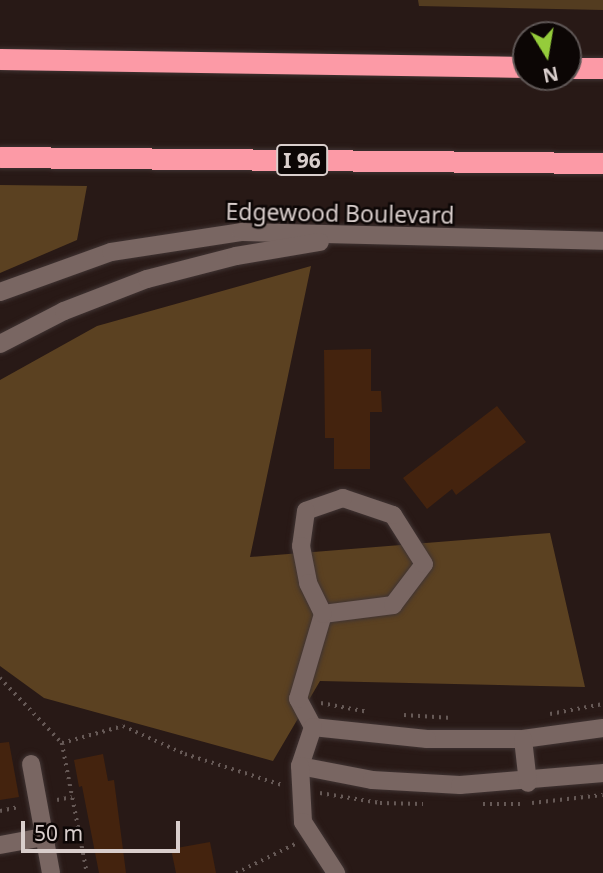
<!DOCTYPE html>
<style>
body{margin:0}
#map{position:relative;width:603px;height:873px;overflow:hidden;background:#281916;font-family:"Noto Sans",sans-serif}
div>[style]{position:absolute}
.green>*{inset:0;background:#533c20}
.forest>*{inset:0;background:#5b4121}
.building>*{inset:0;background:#44230e}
.path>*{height:3.5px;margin-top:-1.75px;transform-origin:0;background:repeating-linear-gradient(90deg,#665956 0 2px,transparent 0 7px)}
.roads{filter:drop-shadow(0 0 2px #403433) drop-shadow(0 0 2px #403433)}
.street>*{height:18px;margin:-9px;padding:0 9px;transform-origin:9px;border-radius:9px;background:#796662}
.secondary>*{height:18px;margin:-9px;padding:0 9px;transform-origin:9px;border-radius:9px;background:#796662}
.highway>*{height:21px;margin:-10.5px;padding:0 10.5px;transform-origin:10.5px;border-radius:10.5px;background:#fc9aa6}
span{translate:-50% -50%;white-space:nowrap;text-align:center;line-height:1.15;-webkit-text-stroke:5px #0c0605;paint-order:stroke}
.shield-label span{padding:2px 5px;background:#0c0605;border:2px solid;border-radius:5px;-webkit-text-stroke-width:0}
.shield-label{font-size:21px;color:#d9cecc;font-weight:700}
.street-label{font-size:23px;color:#d9cecc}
.north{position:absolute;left:512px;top:21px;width:70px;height:70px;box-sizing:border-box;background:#0c0605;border:2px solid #5e5655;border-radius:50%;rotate:169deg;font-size:19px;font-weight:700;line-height:28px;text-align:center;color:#d9cecc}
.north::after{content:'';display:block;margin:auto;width:24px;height:32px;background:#95cc3b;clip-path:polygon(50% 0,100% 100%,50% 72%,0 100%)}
.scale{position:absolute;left:21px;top:821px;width:159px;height:32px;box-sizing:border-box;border:4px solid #d9cecc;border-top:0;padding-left:9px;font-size:21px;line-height:24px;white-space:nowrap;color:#d9cecc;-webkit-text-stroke:5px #0c0605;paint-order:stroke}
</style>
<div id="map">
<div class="green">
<i style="clip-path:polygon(418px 0,603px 0,603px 10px,419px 6px)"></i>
</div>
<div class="forest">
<i style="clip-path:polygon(0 185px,87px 186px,77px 240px,0 273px)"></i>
<i style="clip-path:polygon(311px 266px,250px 557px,550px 533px,585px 687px,320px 681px,273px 761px,44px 698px,0 666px,0 380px,97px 326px)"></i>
</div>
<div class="building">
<i style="clip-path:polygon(371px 349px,371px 391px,381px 391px,382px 412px,370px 412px,370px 469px,334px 469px,334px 438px,325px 438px,324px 350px)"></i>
<i style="clip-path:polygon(497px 406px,526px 442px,456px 495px,452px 489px,427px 509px,403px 478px)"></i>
<i style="clip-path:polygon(9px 742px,19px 797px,0 800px,0 743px)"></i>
<i style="clip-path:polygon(103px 754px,108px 781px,114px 780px,126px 873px,99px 873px,82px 786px,79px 787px,74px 760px)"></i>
<i style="clip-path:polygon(210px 842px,216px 873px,176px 873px,171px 849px)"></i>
</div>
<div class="path">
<i style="left:0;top:678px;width:90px;rotate:46.4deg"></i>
<i style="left:62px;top:743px;width:63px;rotate:-15.6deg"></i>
<i style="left:123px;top:726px;width:68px;rotate:24.3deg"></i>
<i style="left:185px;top:754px;width:102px;rotate:17.7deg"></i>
<i style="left:321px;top:703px;width:48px;rotate:10.8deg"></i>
<i style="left:550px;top:714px;width:54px;rotate:-10.7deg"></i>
<i style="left:404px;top:715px;width:48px;rotate:3.6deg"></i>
<i style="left:62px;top:743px;width:132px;rotate:79.1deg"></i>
<i style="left:320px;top:793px;width:61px;rotate:9.5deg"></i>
<i style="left:380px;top:803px;width:43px;rotate:1.3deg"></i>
<i style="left:57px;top:800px;width:15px;rotate:-11deg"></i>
<i style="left:532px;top:803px;width:71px;rotate:-6.4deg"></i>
<i style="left:483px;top:804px;width:41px"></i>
<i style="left:0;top:811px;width:19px;rotate:-12deg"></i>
<i style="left:236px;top:873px;width:68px;rotate:-26.2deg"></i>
</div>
<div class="roads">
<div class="street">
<i style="left:313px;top:727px;width:32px;rotate:-118deg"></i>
<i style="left:298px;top:699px;width:89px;rotate:-73.6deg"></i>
<i style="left:323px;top:614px;width:71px;rotate:-7.3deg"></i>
<i style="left:393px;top:605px;width:51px;rotate:-52.9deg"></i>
<i style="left:424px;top:564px;width:58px;rotate:-122.3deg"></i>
<i style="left:393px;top:515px;width:53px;rotate:-161.2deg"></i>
<i style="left:343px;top:498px;width:39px;rotate:161deg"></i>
<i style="left:306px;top:511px;width:35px;rotate:98deg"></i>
<i style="left:301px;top:546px;width:38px;rotate:79deg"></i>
<i style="left:308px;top:583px;width:34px;rotate:64deg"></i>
<i style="left:603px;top:728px;width:81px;rotate:172.2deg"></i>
<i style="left:523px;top:739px;width:96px;rotate:180deg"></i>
<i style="left:427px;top:739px;width:115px;rotate:-174deg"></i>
<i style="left:313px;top:727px;width:41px;rotate:108.4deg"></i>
<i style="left:300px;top:766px;width:73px;rotate:11deg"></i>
<i style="left:372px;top:780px;width:88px;rotate:3.3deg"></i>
<i style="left:460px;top:785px;width:144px;rotate:-4.8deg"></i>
<i style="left:523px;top:739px;width:44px;rotate:83.5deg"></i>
<i style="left:31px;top:764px;width:111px;rotate:79.6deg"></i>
<i style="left:300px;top:766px;width:56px;rotate:86.9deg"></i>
<i style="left:303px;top:822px;width:61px;rotate:57.1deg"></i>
<i style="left:0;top:845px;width:45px;rotate:-10.3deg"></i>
</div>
<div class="secondary">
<i style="left:0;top:292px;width:118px;rotate:-19.8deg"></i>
<i style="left:111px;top:252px;width:133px;rotate:-8.7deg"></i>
<i style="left:242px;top:232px;width:361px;rotate:1.4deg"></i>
<i style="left:0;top:344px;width:72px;rotate:-27.3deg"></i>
<i style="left:64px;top:311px;width:89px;rotate:-21.1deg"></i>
<i style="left:147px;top:279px;width:92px;rotate:-14.5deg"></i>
<i style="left:236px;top:256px;width:85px;rotate:-9.5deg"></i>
</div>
<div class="highway">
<i style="left:0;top:59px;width:526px;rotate:0.87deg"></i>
<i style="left:568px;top:68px;width:35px"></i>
<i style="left:0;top:157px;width:603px;rotate:0.57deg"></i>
</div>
</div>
<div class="shield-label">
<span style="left:302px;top:160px">I 96</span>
</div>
<div class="street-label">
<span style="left:340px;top:213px;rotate:1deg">Edgewood Boulevard</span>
</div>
<div class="north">N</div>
<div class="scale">50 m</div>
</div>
